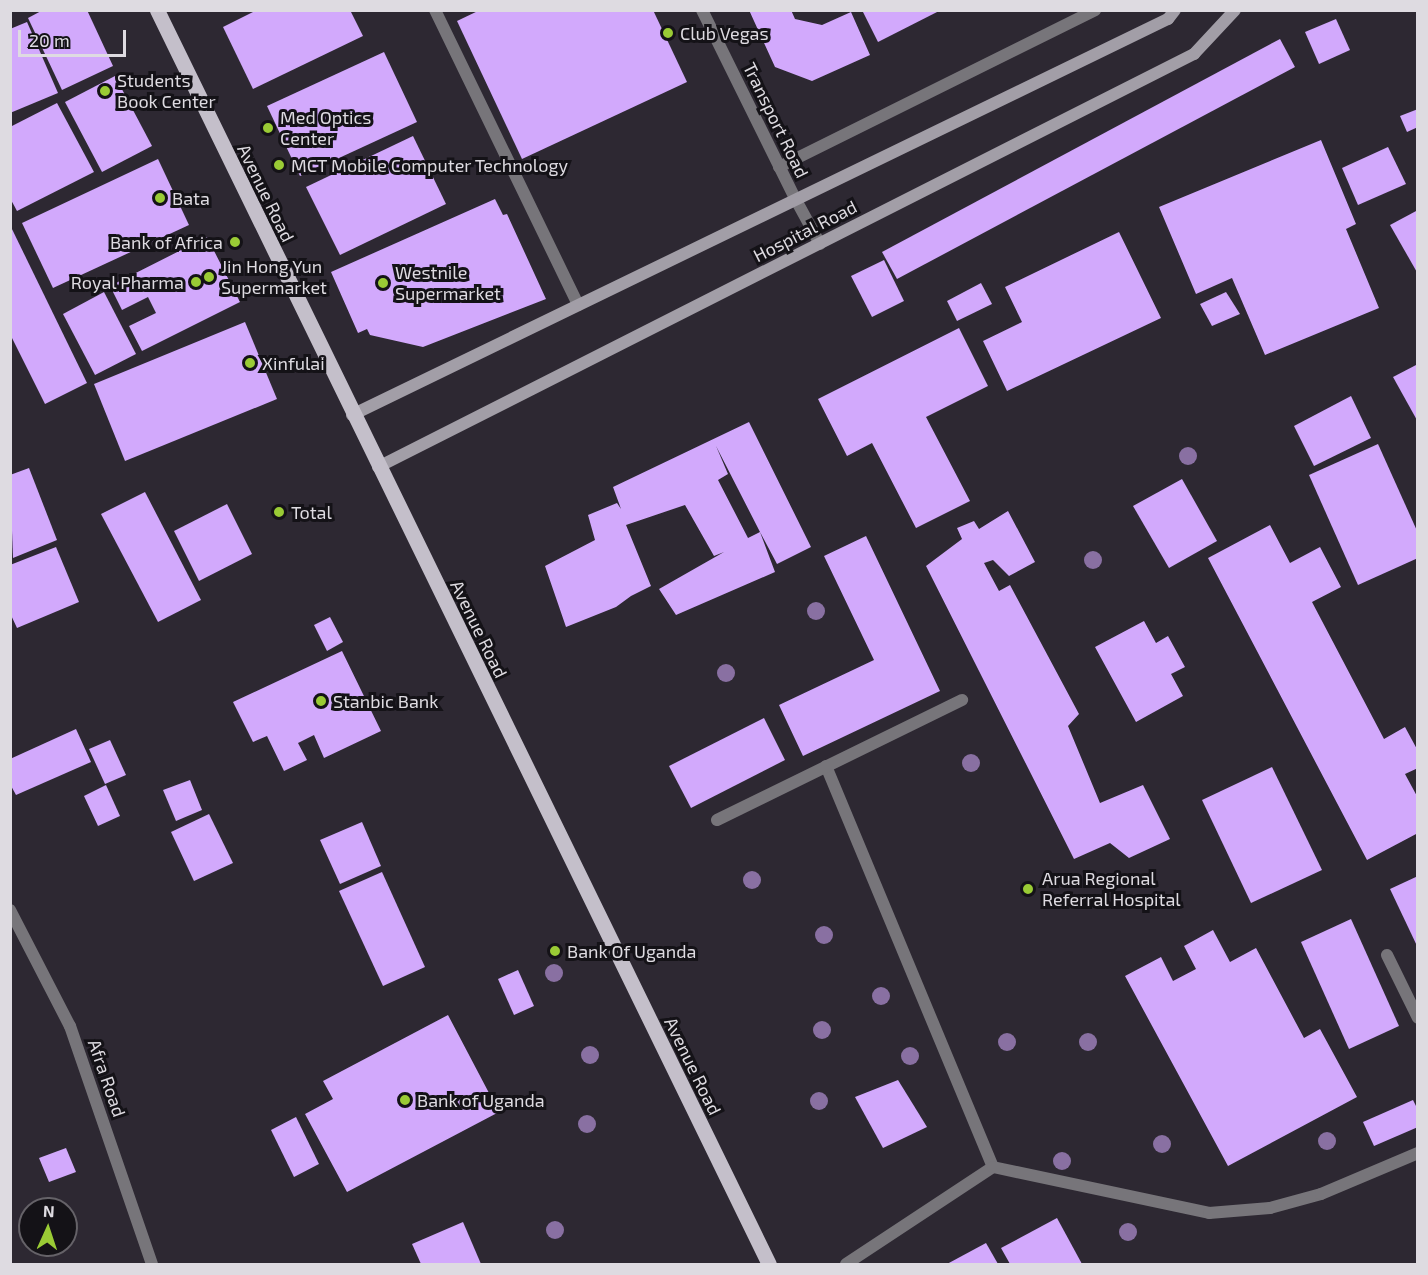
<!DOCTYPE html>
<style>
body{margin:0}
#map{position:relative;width:1428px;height:1275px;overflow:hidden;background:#2d2832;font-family:"Exo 2",sans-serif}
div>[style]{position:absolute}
.building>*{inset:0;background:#d2a9fc}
.lane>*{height:12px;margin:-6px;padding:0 6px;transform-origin:6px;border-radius:6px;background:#77757a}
.street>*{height:12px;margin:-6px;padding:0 6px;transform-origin:6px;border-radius:6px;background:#77757a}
.secondary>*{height:12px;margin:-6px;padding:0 6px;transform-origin:6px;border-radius:6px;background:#a29ea7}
.primary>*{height:15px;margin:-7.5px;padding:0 7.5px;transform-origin:7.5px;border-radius:7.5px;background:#c4bfca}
.trees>*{width:18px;height:18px;margin:-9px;border-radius:50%;background:#8970a2}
.dots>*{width:16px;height:16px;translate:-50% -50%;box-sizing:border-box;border:3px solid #141217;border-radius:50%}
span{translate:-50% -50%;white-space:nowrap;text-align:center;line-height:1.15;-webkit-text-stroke:6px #141217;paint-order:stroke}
.poi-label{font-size:18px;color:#dedbe1}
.left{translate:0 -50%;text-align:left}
.right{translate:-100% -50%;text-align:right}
.street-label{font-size:18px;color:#dedbe1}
.frame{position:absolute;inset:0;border:12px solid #dedbe1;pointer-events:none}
.north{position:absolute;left:18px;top:1197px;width:60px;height:60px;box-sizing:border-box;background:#141217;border:2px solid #656268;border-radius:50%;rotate:3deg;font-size:16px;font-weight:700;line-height:24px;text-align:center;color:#dedbe1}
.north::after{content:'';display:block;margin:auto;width:21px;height:27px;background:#9acb35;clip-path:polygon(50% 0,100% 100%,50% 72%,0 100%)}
.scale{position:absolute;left:18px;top:30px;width:108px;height:27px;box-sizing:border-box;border:3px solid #dedbe1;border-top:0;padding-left:8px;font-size:18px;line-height:21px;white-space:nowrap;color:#dedbe1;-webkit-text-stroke:4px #141217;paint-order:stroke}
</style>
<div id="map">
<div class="building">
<i style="clip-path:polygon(43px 10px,87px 10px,113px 66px,62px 90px,28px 18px)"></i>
<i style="clip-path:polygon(257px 10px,350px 10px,363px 36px,253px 89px,223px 27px)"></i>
<i style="clip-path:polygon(480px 10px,653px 10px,687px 82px,522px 159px,457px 21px)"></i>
<i style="clip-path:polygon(749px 10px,791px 10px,795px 19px,822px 25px,851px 12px,870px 55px,812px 81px,775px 67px)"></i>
<i style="clip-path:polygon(862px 10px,941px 10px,878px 42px)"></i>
<i style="clip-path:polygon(1336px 19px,1350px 50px,1319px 64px,1305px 32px)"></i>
<i style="clip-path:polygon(27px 22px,58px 93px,10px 113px,10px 29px)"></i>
<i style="clip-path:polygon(1280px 39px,1295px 67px,897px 279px,882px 252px)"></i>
<i style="clip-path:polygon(384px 52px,417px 122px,300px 176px,267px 106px)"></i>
<i style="clip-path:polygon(115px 76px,152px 146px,102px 172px,65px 102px)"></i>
<i style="clip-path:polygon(57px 103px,94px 172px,17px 211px,10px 198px,10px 127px)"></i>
<i style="clip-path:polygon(1418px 109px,1418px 127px,1407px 132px,1400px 116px)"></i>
<i style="clip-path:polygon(413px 136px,446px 204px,340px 255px,306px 187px)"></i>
<i style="clip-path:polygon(1321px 140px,1356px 224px,1346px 229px,1379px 308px,1265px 355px,1232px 278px,1196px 294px,1159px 207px)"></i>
<i style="clip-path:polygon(1388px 147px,1406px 184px,1358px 205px,1342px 168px)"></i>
<i style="clip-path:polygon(158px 159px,189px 225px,53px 288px,22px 223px)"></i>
<i style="clip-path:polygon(495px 199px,503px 215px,507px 214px,546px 299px,423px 347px,370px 335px,367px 329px,358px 333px,331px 272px)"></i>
<i style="clip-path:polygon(1418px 210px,1418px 274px,1390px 225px)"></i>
<i style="clip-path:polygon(10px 225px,87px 383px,45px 404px,10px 334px)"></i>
<i style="clip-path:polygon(1119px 232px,1161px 318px,1007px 391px,983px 341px,1022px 322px,1005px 287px)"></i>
<i style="clip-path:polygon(207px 237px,240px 302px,142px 351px,129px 326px,156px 313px,148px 297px,122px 310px,110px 286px)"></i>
<i style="clip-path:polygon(884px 260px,904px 301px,872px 317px,851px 276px)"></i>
<i style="clip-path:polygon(981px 283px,992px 304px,957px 321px,947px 301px)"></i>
<i style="clip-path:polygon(104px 292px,136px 354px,95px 375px,63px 314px)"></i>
<i style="clip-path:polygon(1226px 292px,1240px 314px,1212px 326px,1200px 304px)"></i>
<i style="clip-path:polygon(245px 322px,277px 399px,125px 461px,94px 384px)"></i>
<i style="clip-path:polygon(959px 328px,988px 386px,926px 417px,970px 501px,916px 528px,872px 443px,847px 456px,818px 399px)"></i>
<i style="clip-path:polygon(1418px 364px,1418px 422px,1393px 377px)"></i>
<i style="clip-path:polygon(1351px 396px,1371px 438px,1314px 466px,1294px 426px)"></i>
<i style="clip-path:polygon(evenodd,749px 422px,811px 547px,777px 564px,760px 532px,775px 572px,676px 615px,659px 589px,724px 552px,714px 556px,685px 505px,626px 525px,651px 586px,631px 596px,616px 607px,566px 627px,545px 566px,595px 540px,588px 515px,617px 503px,621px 509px,613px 487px,749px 422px,716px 446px,760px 532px,748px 538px,718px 480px,728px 474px,716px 446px)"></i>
<i style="clip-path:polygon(1378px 444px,1418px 533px,1418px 558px,1358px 585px,1309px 475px)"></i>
<i style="clip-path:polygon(29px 468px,57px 540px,13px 558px,10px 475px)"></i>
<i style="clip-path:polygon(1182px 479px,1217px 541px,1169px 568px,1133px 506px)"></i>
<i style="clip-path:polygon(145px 492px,201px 600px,158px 622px,101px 514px)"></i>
<i style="clip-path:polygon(227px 504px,252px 554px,199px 581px,174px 531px)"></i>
<i style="clip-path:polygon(1008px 511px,1035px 562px,1009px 576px,993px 560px,984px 563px,999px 591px,1010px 585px,1079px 714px,1068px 726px,1100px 803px,1143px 785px,1170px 839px,1129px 858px,1110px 843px,1074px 859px,926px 566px,962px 539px,957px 528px,974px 521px,979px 529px)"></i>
<i style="clip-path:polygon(1270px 525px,1290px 563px,1320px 547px,1341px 587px,1312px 602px,1384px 739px,1405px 727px,1418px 751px,1418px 768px,1405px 774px,1418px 798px,1418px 833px,1367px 860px,1208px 558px)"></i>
<i style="clip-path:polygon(866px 536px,940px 691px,803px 756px,779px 705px,874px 660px,824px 556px)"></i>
<i style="clip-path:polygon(56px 547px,79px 602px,17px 628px,10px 613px,10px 565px)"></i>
<i style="clip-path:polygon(330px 617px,343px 642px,327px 651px,314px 625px)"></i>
<i style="clip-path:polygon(1144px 621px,1156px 643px,1168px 636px,1185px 667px,1171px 674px,1183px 696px,1136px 722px,1095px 647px)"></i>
<i style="clip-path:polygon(342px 651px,381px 731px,324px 758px,314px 735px,298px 743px,307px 760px,284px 771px,267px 736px,253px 742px,233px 702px)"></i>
<i style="clip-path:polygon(764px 718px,785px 760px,691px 808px,669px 766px)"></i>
<i style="clip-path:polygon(76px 729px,91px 762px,16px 795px,10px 784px,10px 759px)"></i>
<i style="clip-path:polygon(110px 740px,126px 775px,105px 784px,89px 749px)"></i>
<i style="clip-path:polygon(1272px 767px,1322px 870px,1251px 903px,1202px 800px)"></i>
<i style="clip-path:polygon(190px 780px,202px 810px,176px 821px,163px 790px)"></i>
<i style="clip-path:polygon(106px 785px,120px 816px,98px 826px,84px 796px)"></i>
<i style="clip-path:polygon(209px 814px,233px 863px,194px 881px,171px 832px)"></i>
<i style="clip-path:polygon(362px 822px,381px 866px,340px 884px,320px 840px)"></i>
<i style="clip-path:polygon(382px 872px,425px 967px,383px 986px,339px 891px)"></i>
<i style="clip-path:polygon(1418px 876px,1418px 948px,1390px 889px)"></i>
<i style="clip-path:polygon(1351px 919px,1399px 1026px,1349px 1049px,1301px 942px)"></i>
<i style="clip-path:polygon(1213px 930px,1230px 962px,1256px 948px,1304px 1038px,1320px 1029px,1357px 1097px,1228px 1166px,1125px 976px,1161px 957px,1173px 981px,1196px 969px,1184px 946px)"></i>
<i style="clip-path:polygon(518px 970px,534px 1006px,514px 1015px,498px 979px)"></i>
<i style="clip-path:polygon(448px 1015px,499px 1112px,347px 1192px,305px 1114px,333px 1099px,323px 1081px)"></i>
<i style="clip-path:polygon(898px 1080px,927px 1127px,883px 1148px,855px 1097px)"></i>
<i style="clip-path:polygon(1413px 1100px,1418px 1110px,1418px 1127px,1374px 1146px,1363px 1122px)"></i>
<i style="clip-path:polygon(296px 1117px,319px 1164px,294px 1177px,271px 1130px)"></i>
<i style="clip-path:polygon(66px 1148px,76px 1172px,49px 1182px,39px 1158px)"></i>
<i style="clip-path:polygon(1057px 1218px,1082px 1264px,1010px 1264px,1001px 1248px)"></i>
<i style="clip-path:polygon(463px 1222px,481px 1264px,421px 1264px,412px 1244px)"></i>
<i style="clip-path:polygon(986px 1243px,998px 1264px,947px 1264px)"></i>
</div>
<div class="lane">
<i style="left:779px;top:167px;width:353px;rotate:-26.4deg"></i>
<i style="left:826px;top:766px;width:434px;rotate:67.4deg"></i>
<i style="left:717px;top:820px;width:273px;rotate:-26.1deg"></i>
<i style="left:1387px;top:955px;width:70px;rotate:63.8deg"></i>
<i style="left:846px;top:1264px;width:176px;rotate:-33.4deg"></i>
<i style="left:993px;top:1167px;width:221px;rotate:12deg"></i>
<i style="left:1209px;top:1213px;width:61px;rotate:-4.7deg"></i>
<i style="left:1270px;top:1208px;width:53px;rotate:-15.4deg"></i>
<i style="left:1321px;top:1194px;width:105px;rotate:-22.9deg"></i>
</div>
<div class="street">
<i style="left:435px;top:10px;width:328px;rotate:64.1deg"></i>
<i style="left:702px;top:10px;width:212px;rotate:63.7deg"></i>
<i style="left:796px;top:200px;width:50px;rotate:61.4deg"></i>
<i style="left:10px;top:910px;width:131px;rotate:62.7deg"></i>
<i style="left:70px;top:1026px;width:252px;rotate:71deg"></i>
</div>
<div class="secondary">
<i style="left:352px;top:415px;width:907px;rotate:-25.89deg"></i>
<i style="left:1168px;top:19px;width:11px;rotate:-52deg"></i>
<i style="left:378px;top:467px;width:915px;rotate:-26.85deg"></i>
<i style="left:1194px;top:54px;width:60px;rotate:-47deg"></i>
</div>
<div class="primary">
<i style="left:157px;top:10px;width:1395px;rotate:63.99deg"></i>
</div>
<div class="trees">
<i style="left:1188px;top:456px"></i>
<i style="left:1093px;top:560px"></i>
<i style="left:816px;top:611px"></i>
<i style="left:726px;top:673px"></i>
<i style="left:971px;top:763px"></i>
<i style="left:752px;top:880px"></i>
<i style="left:824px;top:935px"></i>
<i style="left:554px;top:973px"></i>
<i style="left:881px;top:996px"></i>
<i style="left:822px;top:1030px"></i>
<i style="left:1007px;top:1042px"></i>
<i style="left:1088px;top:1042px"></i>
<i style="left:590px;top:1055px"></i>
<i style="left:910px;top:1056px"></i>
<i style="left:819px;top:1101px"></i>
<i style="left:587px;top:1124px"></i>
<i style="left:1327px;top:1141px"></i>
<i style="left:1162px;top:1144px"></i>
<i style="left:1062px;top:1161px"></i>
<i style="left:555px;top:1230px"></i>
<i style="left:1128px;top:1232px"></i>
</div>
<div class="dots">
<i style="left:668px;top:33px;background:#9acb35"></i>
<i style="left:105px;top:91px;background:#9acb35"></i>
<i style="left:268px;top:128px;background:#9acb35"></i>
<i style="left:279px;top:165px;background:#9acb35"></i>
<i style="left:160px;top:198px;background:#9acb35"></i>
<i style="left:235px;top:242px;background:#9acb35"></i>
<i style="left:209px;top:277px;background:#9acb35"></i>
<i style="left:196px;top:282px;background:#9acb35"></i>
<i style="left:383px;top:283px;background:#9acb35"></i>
<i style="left:250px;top:363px;background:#9acb35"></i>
<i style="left:279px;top:512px;background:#9acb35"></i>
<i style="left:321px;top:701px;background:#9acb35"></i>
<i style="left:1028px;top:889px;background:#9acb35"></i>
<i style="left:555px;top:951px;background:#9acb35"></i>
<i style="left:405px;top:1100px;background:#9acb35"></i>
</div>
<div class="poi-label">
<span class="left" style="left:680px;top:33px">Club Vegas</span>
<span class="left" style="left:117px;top:91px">Students<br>Book Center</span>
<span class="left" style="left:280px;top:128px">Med Optics<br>Center</span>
<span class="left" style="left:291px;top:165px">MCT Mobile Computer Technology</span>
<span class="left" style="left:172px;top:198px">Bata</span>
<span class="right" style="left:223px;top:242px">Bank of Africa</span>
<span class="left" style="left:221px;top:277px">Jin Hong Yun<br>Supermarket</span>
<span class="left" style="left:395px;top:283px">Westnile<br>Supermarket</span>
<span class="right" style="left:184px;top:282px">Royal Pharma</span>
<span class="left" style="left:262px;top:363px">Xinfulai</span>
<span class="left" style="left:291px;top:512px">Total</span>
<span class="left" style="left:333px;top:701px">Stanbic Bank</span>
<span class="left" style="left:1042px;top:889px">Arua Regional<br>Referral Hospital</span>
<span class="left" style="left:567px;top:951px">Bank Of Uganda</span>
<span class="left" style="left:417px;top:1100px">Bank of Uganda</span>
</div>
<div class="street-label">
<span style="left:776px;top:120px;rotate:64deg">Transport Road</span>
<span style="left:266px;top:193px;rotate:64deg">Avenue Road</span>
<span style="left:805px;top:231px;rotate:-27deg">Hospital Road</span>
<span style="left:479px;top:629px;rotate:64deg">Avenue Road</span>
<span style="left:693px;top:1066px;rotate:64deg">Avenue Road</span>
<span style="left:107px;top:1078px;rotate:71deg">Afra Road</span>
</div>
<div class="frame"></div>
<div class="north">N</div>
<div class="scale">20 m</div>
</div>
